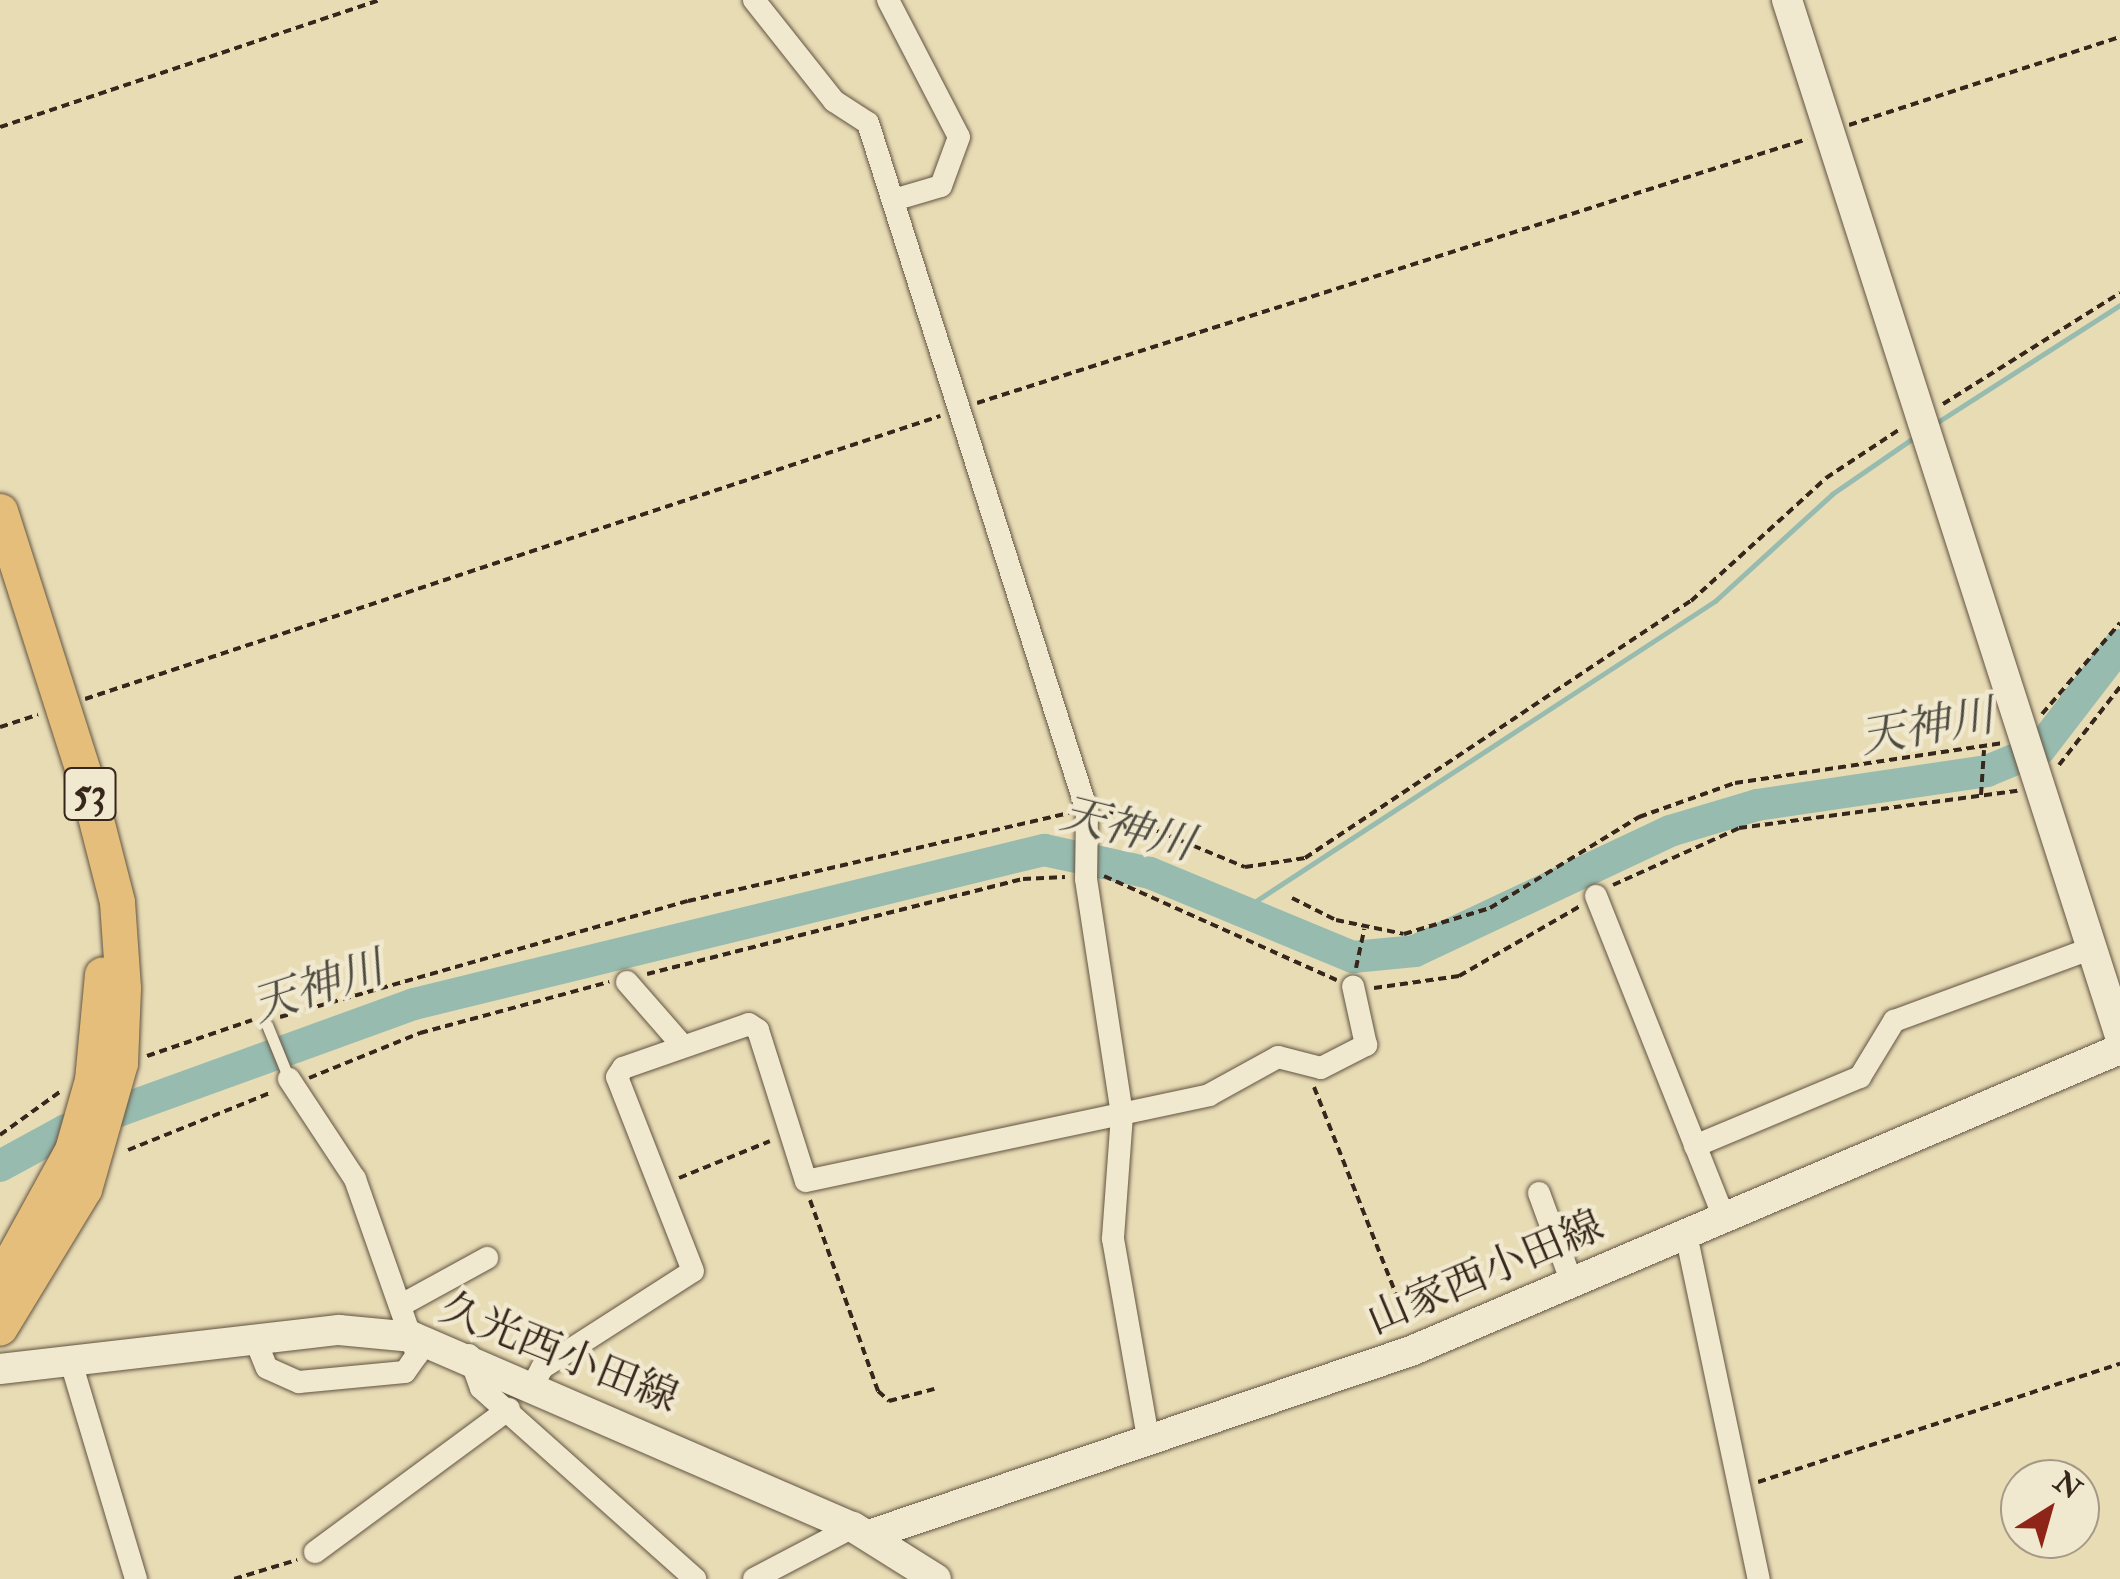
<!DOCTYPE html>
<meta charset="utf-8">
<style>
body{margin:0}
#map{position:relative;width:2120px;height:1579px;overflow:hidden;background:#e8dcb5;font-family:"IM FELL Double Pica","Noto Serif JP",serif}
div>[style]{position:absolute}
.stream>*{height:5px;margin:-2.5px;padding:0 2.5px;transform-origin:2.5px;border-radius:2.5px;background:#97bbaf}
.river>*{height:32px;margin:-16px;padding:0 16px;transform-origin:16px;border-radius:16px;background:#97bbaf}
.path>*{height:4px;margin-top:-2px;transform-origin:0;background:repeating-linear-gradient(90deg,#36261b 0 8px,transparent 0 13px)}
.roads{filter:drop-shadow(0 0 2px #625442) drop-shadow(0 0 2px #625442)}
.lane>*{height:11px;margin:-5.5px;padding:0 5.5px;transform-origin:5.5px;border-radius:5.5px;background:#f0e8cf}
.street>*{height:22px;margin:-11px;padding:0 11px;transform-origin:11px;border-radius:11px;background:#f0e8cf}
.secondary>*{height:30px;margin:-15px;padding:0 15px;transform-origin:15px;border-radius:15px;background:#f0e8cf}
.primary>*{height:35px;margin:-17.5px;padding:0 17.5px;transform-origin:17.5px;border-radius:17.5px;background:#e4be7a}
span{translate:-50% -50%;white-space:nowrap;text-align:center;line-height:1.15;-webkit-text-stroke:9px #f0e8cf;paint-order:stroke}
.shield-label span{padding:2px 8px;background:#f0e8cf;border:2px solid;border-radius:8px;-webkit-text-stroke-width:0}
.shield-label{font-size:40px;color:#36261b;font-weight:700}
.street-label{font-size:42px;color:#36261b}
.water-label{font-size:45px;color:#4e4b40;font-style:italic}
.north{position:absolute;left:2000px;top:1459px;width:100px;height:100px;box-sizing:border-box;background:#f0e8cf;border:2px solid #a69a87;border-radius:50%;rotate:37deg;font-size:28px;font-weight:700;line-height:40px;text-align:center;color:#36261b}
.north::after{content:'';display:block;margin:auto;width:35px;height:45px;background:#8f2418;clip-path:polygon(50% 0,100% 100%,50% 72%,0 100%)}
</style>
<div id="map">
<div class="stream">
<i style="left:1933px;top:425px;width:222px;rotate:-32.7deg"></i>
<i style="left:1239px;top:912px;width:569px;rotate:-33.16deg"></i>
<i style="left:1715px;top:601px;width:159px;rotate:-42.4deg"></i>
<i style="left:1832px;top:494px;width:102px;rotate:-34.6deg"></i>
</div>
<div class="river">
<i style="left:0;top:1166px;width:75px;rotate:-28.6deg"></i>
<i style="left:66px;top:1130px;width:370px;rotate:-19.9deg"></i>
<i style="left:414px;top:1004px;width:649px;rotate:-13.74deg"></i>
<i style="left:1044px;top:850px;width:108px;rotate:12.2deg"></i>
<i style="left:1150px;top:873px;width:220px;rotate:22.5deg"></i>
<i style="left:1353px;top:957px;width:62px;rotate:-5.5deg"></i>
<i style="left:1415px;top:951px;width:282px;rotate:-25.2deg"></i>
<i style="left:1670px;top:831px;width:91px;rotate:-16.6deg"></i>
<i style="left:1757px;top:805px;width:232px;rotate:-8.4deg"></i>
<i style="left:1987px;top:771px;width:57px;rotate:-22.5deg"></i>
<i style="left:2040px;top:749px;width:131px;rotate:-52.4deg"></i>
</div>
<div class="path">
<i style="left:1849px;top:125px;width:285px;rotate:-18deg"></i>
<i style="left:0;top:127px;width:401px;rotate:-18.5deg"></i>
<i style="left:977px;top:403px;width:871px;rotate:-17.64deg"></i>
<i style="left:1943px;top:404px;width:209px;rotate:-32.1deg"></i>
<i style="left:85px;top:699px;width:901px;rotate:-18.31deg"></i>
<i style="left:2042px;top:714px;width:120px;rotate:-49.4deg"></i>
<i style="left:0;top:727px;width:40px;rotate:-18deg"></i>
<i style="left:2059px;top:765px;width:99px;rotate:-52deg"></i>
<i style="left:1981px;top:795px;width:45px;rotate:-86.2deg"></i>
<i style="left:1109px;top:811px;width:147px;rotate:22.4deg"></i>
<i style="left:1245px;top:867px;width:61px;rotate:-8.5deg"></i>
<i style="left:1305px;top:858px;width:464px;rotate:-33.7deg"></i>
<i style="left:1691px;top:601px;width:183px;rotate:-42.3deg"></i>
<i style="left:1826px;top:478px;width:89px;rotate:-33.5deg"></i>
<i style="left:1104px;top:876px;width:255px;rotate:24.1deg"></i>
<i style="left:1613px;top:885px;width:138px;rotate:-24.3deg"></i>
<i style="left:1739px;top:828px;width:281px;rotate:-7.6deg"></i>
<i style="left:1292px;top:898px;width:49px;rotate:26.6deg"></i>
<i style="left:1336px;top:920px;width:69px;rotate:11.6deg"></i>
<i style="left:1404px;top:934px;width:90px;rotate:-16.8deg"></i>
<i style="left:1490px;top:908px;width:175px;rotate:-31.4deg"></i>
<i style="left:1639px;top:817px;width:102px;rotate:-19.5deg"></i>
<i style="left:1735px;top:783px;width:271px;rotate:-8.5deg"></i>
<i style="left:1356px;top:968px;width:40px;rotate:-78deg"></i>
<i style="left:647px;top:974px;width:388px;rotate:-14.2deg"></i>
<i style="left:1023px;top:879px;width:42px;rotate:-2.7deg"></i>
<i style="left:1374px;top:988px;width:86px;rotate:-8deg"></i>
<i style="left:1459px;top:976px;width:140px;rotate:-30deg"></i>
<i style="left:280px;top:1017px;width:424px;rotate:-15.9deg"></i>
<i style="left:688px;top:901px;width:391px;rotate:-13deg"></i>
<i style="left:147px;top:1056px;width:111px;rotate:-18.9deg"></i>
<i style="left:309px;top:1078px;width:120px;rotate:-22.1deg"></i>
<i style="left:420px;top:1033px;width:196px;rotate:-15.1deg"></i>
<i style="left:1314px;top:1087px;width:256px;rotate:68.4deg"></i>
<i style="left:0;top:1135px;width:75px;rotate:-35.8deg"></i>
<i style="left:128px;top:1150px;width:155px;rotate:-21.9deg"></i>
<i style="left:679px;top:1178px;width:98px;rotate:-22.1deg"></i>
<i style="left:810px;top:1200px;width:203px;rotate:70.4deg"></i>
<i style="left:878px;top:1391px;width:15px;rotate:42deg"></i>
<i style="left:889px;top:1401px;width:47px;rotate:-14.9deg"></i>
<i style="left:1758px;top:1482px;width:381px;rotate:-18.1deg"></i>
<i style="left:234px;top:1579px;width:66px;rotate:-16.8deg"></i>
</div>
<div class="roads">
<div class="lane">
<i style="left:267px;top:1025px;width:58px;rotate:67.8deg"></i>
</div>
<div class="street">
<i style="left:754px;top:0;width:129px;rotate:51.6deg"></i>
<i style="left:834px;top:101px;width:40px;rotate:32.9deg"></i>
<i style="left:868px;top:123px;width:722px;rotate:72.34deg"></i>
<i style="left:1087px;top:811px;width:68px;rotate:90.8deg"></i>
<i style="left:1086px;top:879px;width:239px;rotate:81.3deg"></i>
<i style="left:1122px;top:1115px;width:124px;rotate:94.2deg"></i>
<i style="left:1113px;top:1239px;width:201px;rotate:80deg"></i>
<i style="left:888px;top:0;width:154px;rotate:62.6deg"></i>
<i style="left:959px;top:137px;width:52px;rotate:110.2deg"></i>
<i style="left:941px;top:186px;width:46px;rotate:163.5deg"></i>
<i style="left:1596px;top:896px;width:347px;rotate:68.3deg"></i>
<i style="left:627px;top:982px;width:82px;rotate:48.9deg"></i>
<i style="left:1695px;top:1146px;width:179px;rotate:-22.7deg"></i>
<i style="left:1860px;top:1077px;width:66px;rotate:-58.7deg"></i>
<i style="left:1894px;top:1021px;width:211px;rotate:-20.2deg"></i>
<i style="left:1539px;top:1193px;width:96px;rotate:69.9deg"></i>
<i style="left:1686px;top:1234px;width:353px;rotate:78.1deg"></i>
<i style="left:403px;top:1304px;width:96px;rotate:-28.7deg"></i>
<i style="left:255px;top:1339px;width:31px;rotate:68deg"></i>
<i style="left:267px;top:1368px;width:35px;rotate:24deg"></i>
<i style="left:299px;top:1382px;width:106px;rotate:-5.4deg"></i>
<i style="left:405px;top:1372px;width:21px;rotate:-55deg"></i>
<i style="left:417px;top:1355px;width:187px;rotate:-109.4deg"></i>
<i style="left:355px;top:1179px;width:120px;rotate:-123.4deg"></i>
<i style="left:469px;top:1355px;width:35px;rotate:70deg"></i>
<i style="left:481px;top:1388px;width:287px;rotate:41.7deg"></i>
<i style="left:70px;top:1359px;width:230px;rotate:73.3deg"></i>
<i style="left:534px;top:1383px;width:17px;rotate:-62deg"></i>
<i style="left:542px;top:1368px;width:179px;rotate:-32.7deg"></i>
<i style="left:693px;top:1271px;width:208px;rotate:-111.4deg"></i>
<i style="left:617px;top:1077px;width:11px;rotate:-56deg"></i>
<i style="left:623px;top:1068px;width:133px;rotate:-19.2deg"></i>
<i style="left:749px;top:1024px;width:11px;rotate:34deg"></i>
<i style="left:758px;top:1030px;width:158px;rotate:72.4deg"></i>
<i style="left:806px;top:1181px;width:412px;rotate:-12deg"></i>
<i style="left:1209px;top:1095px;width:79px;rotate:-28.8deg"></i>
<i style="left:1278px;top:1057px;width:44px;rotate:14.3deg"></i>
<i style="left:1321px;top:1068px;width:51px;rotate:-27.1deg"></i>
<i style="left:1366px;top:1045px;width:60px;rotate:-102.4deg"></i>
<i style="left:315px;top:1552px;width:241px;rotate:-36.4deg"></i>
<i style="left:754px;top:1579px;width:112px;rotate:-27.7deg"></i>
</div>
<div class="secondary">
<i style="left:1787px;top:0;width:1088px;rotate:72.18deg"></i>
<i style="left:0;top:1369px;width:341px;rotate:-6.6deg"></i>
<i style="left:339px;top:1330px;width:74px;rotate:5.4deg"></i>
<i style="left:413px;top:1337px;width:479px;rotate:23.4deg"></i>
<i style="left:853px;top:1527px;width:98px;rotate:32.1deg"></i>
<i style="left:869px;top:1535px;width:572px;rotate:-18.75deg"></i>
<i style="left:1411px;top:1351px;width:771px;rotate:-23.07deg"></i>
</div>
<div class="primary">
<i style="left:0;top:511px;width:279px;rotate:72.3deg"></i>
<i style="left:85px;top:777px;width:129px;rotate:75.6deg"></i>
<i style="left:117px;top:902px;width:86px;rotate:86deg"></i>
<i style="left:123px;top:988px;width:75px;rotate:92.3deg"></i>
<i style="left:120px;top:1063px;width:131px;rotate:105.9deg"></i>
<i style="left:84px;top:1189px;width:162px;rotate:121.3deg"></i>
<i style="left:0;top:1281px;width:149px;rotate:-61.2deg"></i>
<i style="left:72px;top:1150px;width:73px;rotate:-74.1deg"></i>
<i style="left:92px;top:1080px;width:106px;rotate:-84.6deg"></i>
</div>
</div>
<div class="shield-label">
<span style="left:90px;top:794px">53</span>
</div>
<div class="street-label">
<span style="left:1485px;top:1273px;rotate:-23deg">山家西小田線</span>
<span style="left:559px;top:1353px;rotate:22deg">久光西小田線</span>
</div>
<div class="water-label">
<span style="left:1927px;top:728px;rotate:-10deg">天神川</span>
<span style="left:1127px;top:830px;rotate:14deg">天神川</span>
<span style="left:318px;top:988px;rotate:-18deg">天神川</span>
</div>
<div class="north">N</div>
</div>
